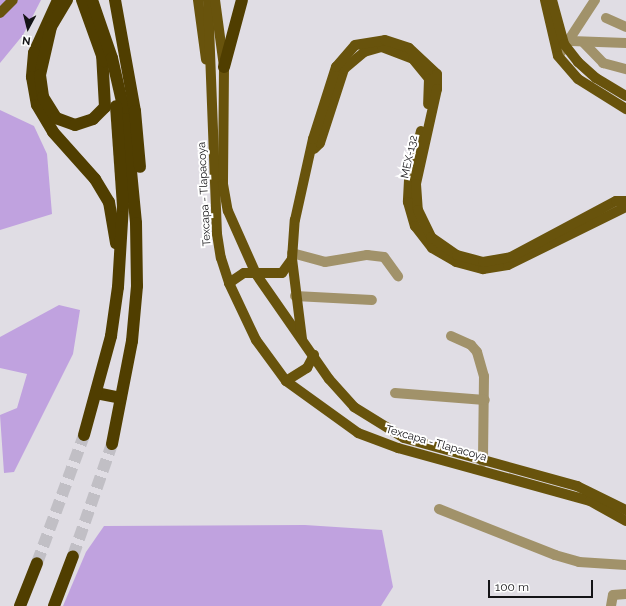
<!DOCTYPE html>
<style>
body{margin:0}
#map{position:relative;width:626px;height:606px;overflow:hidden;background:#e0dde4;font-family:Raleway,sans-serif}
div>[style]{position:absolute}
.green>*{inset:0;background:#c0a2df}
.highway-tunnel>*{height:12px;margin-top:-6px;transform-origin:0;background:repeating-linear-gradient(90deg,#c1bfc5 0 12px,transparent 0 18px)}
.minor>*{height:10px;margin:-5px;padding:0 5px;transform-origin:5px;border-radius:5px;background:#a1926a}
.major>*{height:10px;margin:-5px;padding:0 5px;transform-origin:5px;border-radius:5px;background:#68530c}
.highway>*{height:12px;margin:-6px;padding:0 6px;transform-origin:6px;border-radius:6px;background:#503e00}
span{translate:-50% -50%;white-space:nowrap;text-align:center;line-height:1.15;-webkit-text-stroke:4px #fff;paint-order:stroke}
.street-label{font-size:11px;color:#141316}
.north{position:absolute;left:8px;top:8px;width:40px;height:40px;-webkit-text-stroke:3px #fff;paint-order:stroke;rotate:187deg;font-size:11px;font-weight:700;line-height:16px;text-align:center;color:#141316}
.north::after{content:'';display:block;margin:auto;width:14px;height:18px;background:#141316;clip-path:polygon(50% 0,100% 100%,50% 72%,0 100%)}
.scale{position:absolute;left:488px;top:580px;width:105px;height:18px;box-sizing:border-box;border:2px solid #141316;border-top:0;padding-left:5px;font-size:12px;line-height:14px;white-space:nowrap;color:#141316;-webkit-text-stroke:3px #fff;paint-order:stroke}
</style>
<div id="map">
<div class="green">
<i style="clip-path:polygon(0 0,41px 0,23px 35px,0 63px)"></i>
<i style="clip-path:polygon(0 110px,34px 126px,47px 154px,52px 214px,0 230px)"></i>
<i style="clip-path:polygon(59px 305px,80px 310px,73px 354px,14px 472px,4px 473px,0 415px,17px 408px,27px 374px,0 368px,0 337px)"></i>
<i style="clip-path:polygon(305px 525px,382px 530px,393px 587px,381px 606px,63px 606px,86px 552px,104px 526px)"></i>
</div>
<div class="highway-tunnel">
<i style="left:73px;top:556px;width:119px;rotate:-70.8deg"></i>
<i style="left:37px;top:563px;width:136px;rotate:-69.8deg"></i>
</div>
<div class="minor">
<i style="left:606px;top:18px;width:22px;rotate:24deg"></i>
<i style="left:571px;top:41px;width:55px;rotate:2.1deg"></i>
<i style="left:584px;top:43px;width:28px;rotate:46deg"></i>
<i style="left:603px;top:63px;width:24px;rotate:15deg"></i>
<i style="left:561px;top:52px;width:62px;rotate:-56.8deg"></i>
<i style="left:292px;top:253px;width:34px;rotate:15deg"></i>
<i style="left:325px;top:262px;width:43px;rotate:-9.5deg"></i>
<i style="left:367px;top:255px;width:17px;rotate:7deg"></i>
<i style="left:384px;top:257px;width:24px;rotate:54deg"></i>
<i style="left:295px;top:296px;width:77px;rotate:3deg"></i>
<i style="left:451px;top:336px;width:22px;rotate:24deg"></i>
<i style="left:471px;top:345px;width:9px;rotate:49deg"></i>
<i style="left:477px;top:352px;width:25px;rotate:74deg"></i>
<i style="left:484px;top:376px;width:86px;rotate:90.7deg"></i>
<i style="left:395px;top:393px;width:90px;rotate:4.4deg"></i>
<i style="left:439px;top:509px;width:125px;rotate:21.6deg"></i>
<i style="left:555px;top:555px;width:25px;rotate:16deg"></i>
<i style="left:579px;top:562px;width:47px;rotate:3.7deg"></i>
<i style="left:611px;top:606px;width:11px;rotate:-80deg"></i>
<i style="left:613px;top:595px;width:13px;rotate:-4deg"></i>
</div>
<div class="major">
<i style="left:198px;top:0;width:60px;rotate:82.3deg"></i>
<i style="left:208px;top:0;width:234px;rotate:87.8deg"></i>
<i style="left:217px;top:234px;width:24px;rotate:81deg"></i>
<i style="left:221px;top:258px;width:26px;rotate:72deg"></i>
<i style="left:229px;top:283px;width:63px;rotate:64.7deg"></i>
<i style="left:256px;top:340px;width:51px;rotate:53.8deg"></i>
<i style="left:286px;top:381px;width:89px;rotate:35.8deg"></i>
<i style="left:358px;top:433px;width:43px;rotate:20.6deg"></i>
<i style="left:398px;top:448px;width:199px;rotate:15.4deg"></i>
<i style="left:590px;top:501px;width:41px;rotate:29.1deg"></i>
<i style="left:215px;top:0;width:68px;rotate:82.3deg"></i>
<i style="left:224px;top:67px;width:117px;rotate:90.5deg"></i>
<i style="left:223px;top:184px;width:27px;rotate:80deg"></i>
<i style="left:228px;top:211px;width:69px;rotate:66deg"></i>
<i style="left:256px;top:274px;width:128px;rotate:55.2deg"></i>
<i style="left:329px;top:379px;width:38px;rotate:48deg"></i>
<i style="left:354px;top:407px;width:59px;rotate:31.8deg"></i>
<i style="left:404px;top:438px;width:180px;rotate:15.5deg"></i>
<i style="left:577px;top:486px;width:55px;rotate:26.1deg"></i>
<i style="left:545px;top:0;width:57px;rotate:76.9deg"></i>
<i style="left:558px;top:56px;width:30px;rotate:49deg"></i>
<i style="left:578px;top:79px;width:57px;rotate:32deg"></i>
<i style="left:552px;top:0;width:46px;rotate:74.7deg"></i>
<i style="left:564px;top:44px;width:23px;rotate:52deg"></i>
<i style="left:578px;top:62px;width:24px;rotate:42deg"></i>
<i style="left:596px;top:78px;width:35px;rotate:31deg"></i>
<i style="left:0;top:13px;width:18px;rotate:-45deg"></i>
<i style="left:421px;top:131px;width:50px;rotate:103.8deg"></i>
<i style="left:409px;top:180px;width:22px;rotate:93deg"></i>
<i style="left:408px;top:202px;width:25px;rotate:74deg"></i>
<i style="left:415px;top:226px;width:28px;rotate:52deg"></i>
<i style="left:432px;top:248px;width:28px;rotate:30deg"></i>
<i style="left:456px;top:262px;width:28px;rotate:15deg"></i>
<i style="left:483px;top:269px;width:25px;rotate:-9deg"></i>
<i style="left:508px;top:265px;width:131px;rotate:-26.2deg"></i>
<i style="left:314px;top:149px;width:8px;rotate:-45deg"></i>
<i style="left:320px;top:143px;width:78px;rotate:-72deg"></i>
<i style="left:344px;top:69px;width:26px;rotate:-40deg"></i>
<i style="left:364px;top:52px;width:19px;rotate:-16deg"></i>
<i style="left:382px;top:47px;width:33px;rotate:21deg"></i>
<i style="left:413px;top:59px;width:26px;rotate:51deg"></i>
<i style="left:429px;top:79px;width:25px;rotate:92deg"></i>
<i style="left:229px;top:283px;width:18px;rotate:-34deg"></i>
<i style="left:244px;top:273px;width:38px"></i>
<i style="left:282px;top:273px;width:17px;rotate:-54deg"></i>
<i style="left:302px;top:339px;width:81px;rotate:-97.1deg"></i>
<i style="left:292px;top:259px;width:39px;rotate:-86deg"></i>
<i style="left:295px;top:220px;width:83px;rotate:-77.5deg"></i>
<i style="left:313px;top:139px;width:76px;rotate:-72.3deg"></i>
<i style="left:336px;top:67px;width:29px;rotate:-49deg"></i>
<i style="left:355px;top:45px;width:30px;rotate:-9deg"></i>
<i style="left:385px;top:40px;width:25px;rotate:18deg"></i>
<i style="left:409px;top:48px;width:38px;rotate:43deg"></i>
<i style="left:437px;top:74px;width:15px;rotate:90deg"></i>
<i style="left:437px;top:89px;width:97px;rotate:102.5deg"></i>
<i style="left:416px;top:184px;width:26px;rotate:86deg"></i>
<i style="left:418px;top:210px;width:30px;rotate:64deg"></i>
<i style="left:431px;top:237px;width:32px;rotate:35deg"></i>
<i style="left:457px;top:255px;width:27px;rotate:15deg"></i>
<i style="left:483px;top:262px;width:28px;rotate:-10deg"></i>
<i style="left:511px;top:257px;width:119px;rotate:-28.1deg"></i>
<i style="left:616px;top:201px;width:10px"></i>
<i style="left:286px;top:381px;width:25px;rotate:-32deg"></i>
<i style="left:307px;top:368px;width:15px;rotate:-62deg"></i>
</div>
<div class="highway">
<i style="left:58px;top:0;width:58px;rotate:114.4deg"></i>
<i style="left:34px;top:53px;width:24px;rotate:95deg"></i>
<i style="left:32px;top:77px;width:28px;rotate:80deg"></i>
<i style="left:37px;top:105px;width:31px;rotate:59deg"></i>
<i style="left:53px;top:132px;width:63px;rotate:48.2deg"></i>
<i style="left:95px;top:179px;width:27px;rotate:59deg"></i>
<i style="left:109px;top:202px;width:42px;rotate:80.3deg"></i>
<i style="left:67px;top:0;width:31px;rotate:121deg"></i>
<i style="left:51px;top:27px;width:49px;rotate:102.9deg"></i>
<i style="left:40px;top:75px;width:22px;rotate:82deg"></i>
<i style="left:43px;top:97px;width:25px;rotate:58deg"></i>
<i style="left:56px;top:118px;width:20px;rotate:20deg"></i>
<i style="left:75px;top:125px;width:19px;rotate:-18deg"></i>
<i style="left:93px;top:119px;width:17px;rotate:-45deg"></i>
<i style="left:105px;top:107px;width:53px;rotate:-93.2deg"></i>
<i style="left:82px;top:0;width:65px;rotate:70.2deg"></i>
<i style="left:92px;top:0;width:61px;rotate:71deg"></i>
<i style="left:112px;top:58px;width:63px;rotate:77.1deg"></i>
<i style="left:126px;top:119px;width:104px;rotate:84.5deg"></i>
<i style="left:136px;top:223px;width:63px;rotate:89.1deg"></i>
<i style="left:137px;top:286px;width:55px;rotate:95.2deg"></i>
<i style="left:132px;top:341px;width:105px;rotate:101deg"></i>
<i style="left:115px;top:0;width:113px;rotate:79.8deg"></i>
<i style="left:135px;top:111px;width:56px;rotate:84.9deg"></i>
<i style="left:224px;top:67px;width:69px;rotate:-75deg"></i>
<i style="left:96px;top:393px;width:25px;rotate:11deg"></i>
<i style="left:84px;top:435px;width:103px;rotate:-74.7deg"></i>
<i style="left:111px;top:336px;width:49px;rotate:-81.9deg"></i>
<i style="left:118px;top:287px;width:81px;rotate:-86.5deg"></i>
<i style="left:123px;top:206px;width:100px;rotate:-94deg"></i>
<i style="left:20px;top:606px;width:46px;rotate:-68.4deg"></i>
<i style="left:54px;top:606px;width:53px;rotate:-69.2deg"></i>
</div>
<div class="street-label">
<span style="left:410px;top:157px;rotate:-78deg">MEX-132</span>
<span style="left:205px;top:194px;rotate:-93deg">Texcapa - Tlapacoya</span>
<span style="left:436px;top:444px;rotate:16deg">Texcapa - Tlapacoya</span>
</div>
<div class="north">N</div>
<div class="scale">100 m</div>
</div>
